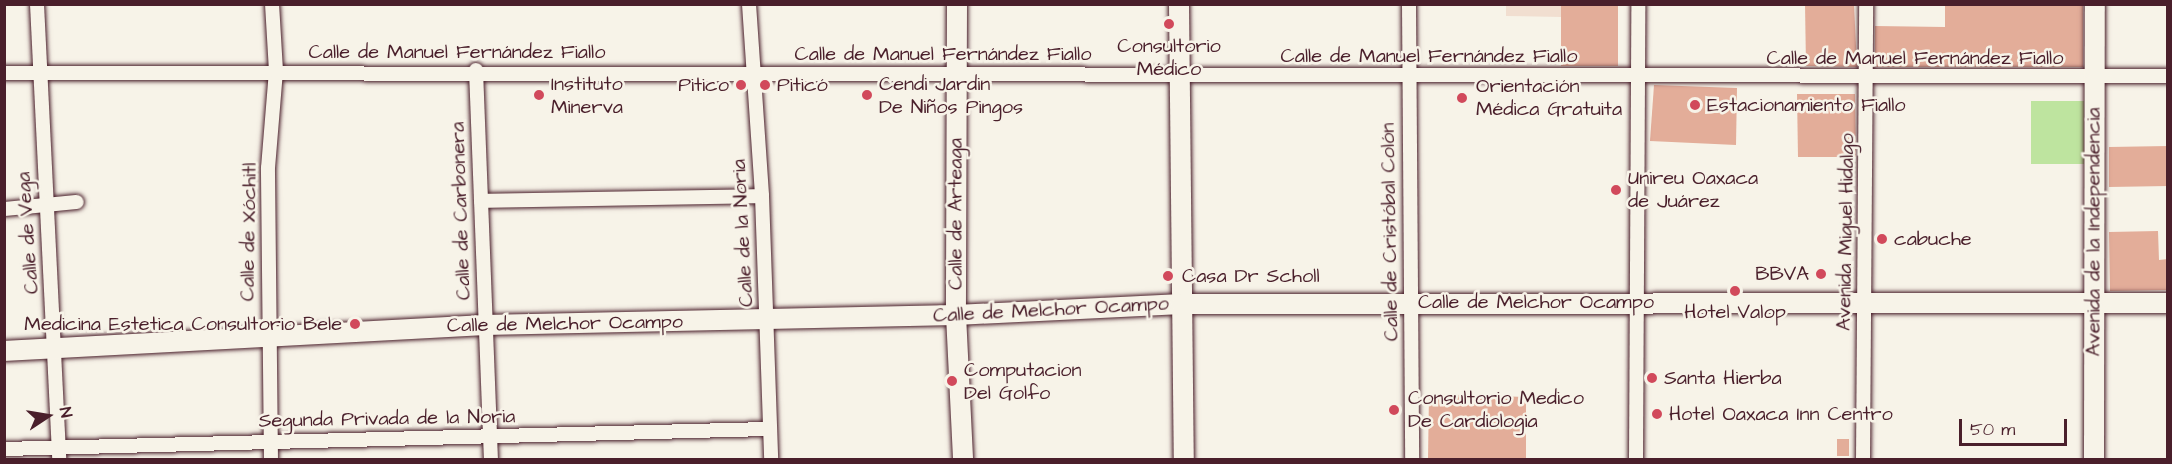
<!DOCTYPE html>
<meta charset="utf-8">
<style>
body{margin:0}
#map{position:relative;width:2172px;height:464px;overflow:hidden;background:#f7f3e8;font-family:"Architects Daughter",sans-serif}
div>[style]{position:absolute}
.built>*{inset:0;background:#f1ded0}
.green>*{inset:0;background:#bee49f}
.building>*{inset:0;background:#e3ad99}
.roads{filter:drop-shadow(0 0 2px #4a1f2b) drop-shadow(0 0 2px #4a1f2b)}
.street>*{height:14px;margin:-7px;padding:0 7px;transform-origin:7px;border-radius:7px;background:#f7f3e8}
.secondary>*{height:20px;margin:-10px;padding:0 10px;transform-origin:10px;border-radius:10px;background:#f7f3e8}
.dots>*{width:16px;height:16px;translate:-50% -50%;box-sizing:border-box;border:3px solid #f7f3e8;border-radius:50%}
span{translate:-50% -50%;white-space:nowrap;text-align:center;line-height:1.15;-webkit-text-stroke:5px #f7f3e8;paint-order:stroke}
.poi-label{font-size:20px;color:#4a1f2b}
.left{translate:0 -50%;text-align:left}
.right{translate:-100% -50%;text-align:right}
.street-label{font-size:20px;color:#4a1f2b}
.frame{position:absolute;inset:0;border:6px solid #4a1f2b;pointer-events:none}
.north{position:absolute;left:18px;top:386px;width:60px;height:60px;-webkit-text-stroke:4px #f7f3e8;paint-order:stroke;rotate:78deg;font-size:16px;font-weight:700;line-height:24px;text-align:center;color:#4a1f2b}
.north::after{content:'';display:block;margin:auto;width:21px;height:27px;background:#4a1f2b;clip-path:polygon(50% 0,100% 100%,50% 72%,0 100%)}
.scale{position:absolute;left:1959px;top:419px;width:108px;height:27px;box-sizing:border-box;border:3px solid #4a1f2b;border-top:0;padding-left:8px;font-size:18px;line-height:21px;white-space:nowrap;color:#4a1f2b;-webkit-text-stroke:4px #f7f3e8;paint-order:stroke}
</style>
<div id="map">
<div class="built">
<i style="clip-path:polygon(1506px 5px,1561px 5px,1561px 17px,1506px 16px)"></i>
</div>
<div class="green">
<i style="clip-path:polygon(2031px 101px,2084px 101px,2084px 164px,2031px 164px)"></i>
</div>
<div class="building">
<i style="clip-path:polygon(1561px 4px,1618px 4px,1618px 66px,1561px 66px)"></i>
<i style="clip-path:polygon(1805px 4px,1854px 4px,1857px 67px,1806px 66px)"></i>
<i style="clip-path:polygon(1945px 4px,2083px 4px,2083px 67px,1875px 67px,1875px 26px,1945px 27px)"></i>
<i style="clip-path:polygon(1654px 85px,1737px 88px,1736px 145px,1650px 141px)"></i>
<i style="clip-path:polygon(1797px 94px,1855px 94px,1856px 157px,1798px 157px)"></i>
<i style="clip-path:polygon(2168px 146px,2168px 186px,2109px 187px,2109px 147px)"></i>
<i style="clip-path:polygon(2158px 231px,2159px 260px,2168px 259px,2168px 290px,2110px 291px,2109px 232px)"></i>
<i style="clip-path:polygon(1429px 394px,1526px 397px,1526px 459px,1428px 459px)"></i>
<i style="clip-path:polygon(1837px 439px,1849px 439px,1849px 456px,1837px 456px)"></i>
</div>
<div class="roads">
<div class="street">
<i style="left:37px;top:4px;width:457px;rotate:87.2deg"></i>
<i style="left:749px;top:4px;width:192px;rotate:86.1deg"></i>
<i style="left:762px;top:196px;width:264px;rotate:88deg"></i>
<i style="left:1409px;top:4px;width:456px;rotate:89.6deg"></i>
<i style="left:476px;top:70px;width:390px;rotate:87.8deg"></i>
<i style="left:4px;top:73px;width:2164px;rotate:0.08deg"></i>
<i style="left:481px;top:201px;width:281px;rotate:-1deg"></i>
<i style="left:4px;top:209px;width:73px;rotate:-5.5deg"></i>
<i style="left:4px;top:449px;width:766px;rotate:-1.5deg"></i>
<i style="left:271px;top:460px;width:292px;rotate:-90.6deg"></i>
<i style="left:268px;top:168px;width:97px;rotate:-85.3deg"></i>
<i style="left:276px;top:71px;width:67px;rotate:-93.4deg"></i>
<i style="left:1636px;top:460px;width:456px;rotate:-89.7deg"></i>
<i style="left:1863px;top:460px;width:456px;rotate:-89.6deg"></i>
</div>
<div class="secondary">
<i style="left:957px;top:4px;width:311px;rotate:90.2deg"></i>
<i style="left:956px;top:315px;width:145px;rotate:87.2deg"></i>
<i style="left:1179px;top:4px;width:456px;rotate:89.4deg"></i>
<i style="left:4px;top:351px;width:481px;rotate:-3.1deg"></i>
<i style="left:484px;top:325px;width:472px;rotate:-1.2deg"></i>
<i style="left:956px;top:315px;width:226px;rotate:-2.8deg"></i>
<i style="left:1182px;top:304px;width:986px;rotate:-0.06deg"></i>
<i style="left:2094px;top:460px;width:456px;rotate:-89.9deg"></i>
</div>
</div>
<div class="dots">
<i style="left:1169px;top:24px;background:#d1495b"></i>
<i style="left:741px;top:85px;background:#d1495b"></i>
<i style="left:765px;top:85px;background:#d1495b"></i>
<i style="left:539px;top:95px;background:#d1495b"></i>
<i style="left:867px;top:95px;background:#d1495b"></i>
<i style="left:1462px;top:98px;background:#d1495b"></i>
<i style="left:1695px;top:105px;background:#d1495b"></i>
<i style="left:1616px;top:190px;background:#d1495b"></i>
<i style="left:1882px;top:239px;background:#d1495b"></i>
<i style="left:1821px;top:274px;background:#d1495b"></i>
<i style="left:1168px;top:276px;background:#d1495b"></i>
<i style="left:1735px;top:291px;background:#d1495b"></i>
<i style="left:355px;top:324px;background:#d1495b"></i>
<i style="left:1652px;top:378px;background:#d1495b"></i>
<i style="left:952px;top:381px;background:#d1495b"></i>
<i style="left:1394px;top:410px;background:#d1495b"></i>
<i style="left:1657px;top:414px;background:#d1495b"></i>
</div>
<div class="poi-label">
<span style="left:1169px;top:58px">Consultorio<br>Médico</span>
<span class="left" style="left:551px;top:96px">Instituto<br>Minerva</span>
<span class="left" style="left:879px;top:96px">Cendi Jardin<br>De Niños Pingos</span>
<span class="right" style="left:729px;top:85px">Pitico</span>
<span class="left" style="left:777px;top:85px">Piticó</span>
<span class="left" style="left:1476px;top:98px">Orientación<br>Médica Gratuita</span>
<span class="left" style="left:1707px;top:105px">Estacionamiento Fiallo</span>
<span class="left" style="left:1628px;top:190px">Unireu Oaxaca<br>de Juárez</span>
<span class="left" style="left:1894px;top:239px">cabuche</span>
<span class="right" style="left:1809px;top:274px">BBVA</span>
<span class="left" style="left:1182px;top:276px">Casa Dr Scholl</span>
<span style="left:1735px;top:312px">Hotel Valop</span>
<span class="right" style="left:342px;top:324px">Medicina Estetica Consultorio Bele</span>
<span class="left" style="left:964px;top:382px">Computacion<br>Del Golfo</span>
<span class="left" style="left:1664px;top:378px">Santa Hierba</span>
<span class="left" style="left:1408px;top:410px">Consultorio Medico<br>De Cardiologia</span>
<span class="left" style="left:1669px;top:414px">Hotel Oaxaca Inn Centro</span>
</div>
<div class="street-label">
<span style="left:457px;top:52px">Calle de Manuel Fernández Fiallo</span>
<span style="left:943px;top:54px">Calle de Manuel Fernández Fiallo</span>
<span style="left:1429px;top:56px">Calle de Manuel Fernández Fiallo</span>
<span style="left:1915px;top:58px">Calle de Manuel Fernández Fiallo</span>
<span style="left:461px;top:211px;rotate:-92deg">Calle de Carbonera</span>
<span style="left:956px;top:214px;rotate:-90deg">Calle de Arteaga</span>
<span style="left:249px;top:232px;rotate:-89deg">Calle de Xóchitl</span>
<span style="left:1390px;top:232px;rotate:-91deg">Calle de Cristóbal Colón</span>
<span style="left:1846px;top:232px;rotate:-89deg">Avenida Miguel Hidalgo</span>
<span style="left:2094px;top:232px;rotate:-90deg">Avenida de la Independencia</span>
<span style="left:28px;top:233px;rotate:-94deg">Calle de Vega</span>
<span style="left:743px;top:233px;rotate:-93deg">Calle de la Noria</span>
<span style="left:1536px;top:302px">Calle de Melchor Ocampo</span>
<span style="left:1051px;top:310px;rotate:-3deg">Calle de Melchor Ocampo</span>
<span style="left:565px;top:324px;rotate:-1deg">Calle de Melchor Ocampo</span>
<span style="left:387px;top:419px;rotate:-1deg">Segunda Privada de la Noria</span>
</div>
<div class="frame"></div>
<div class="north">N</div>
<div class="scale">50 m</div>
</div>
